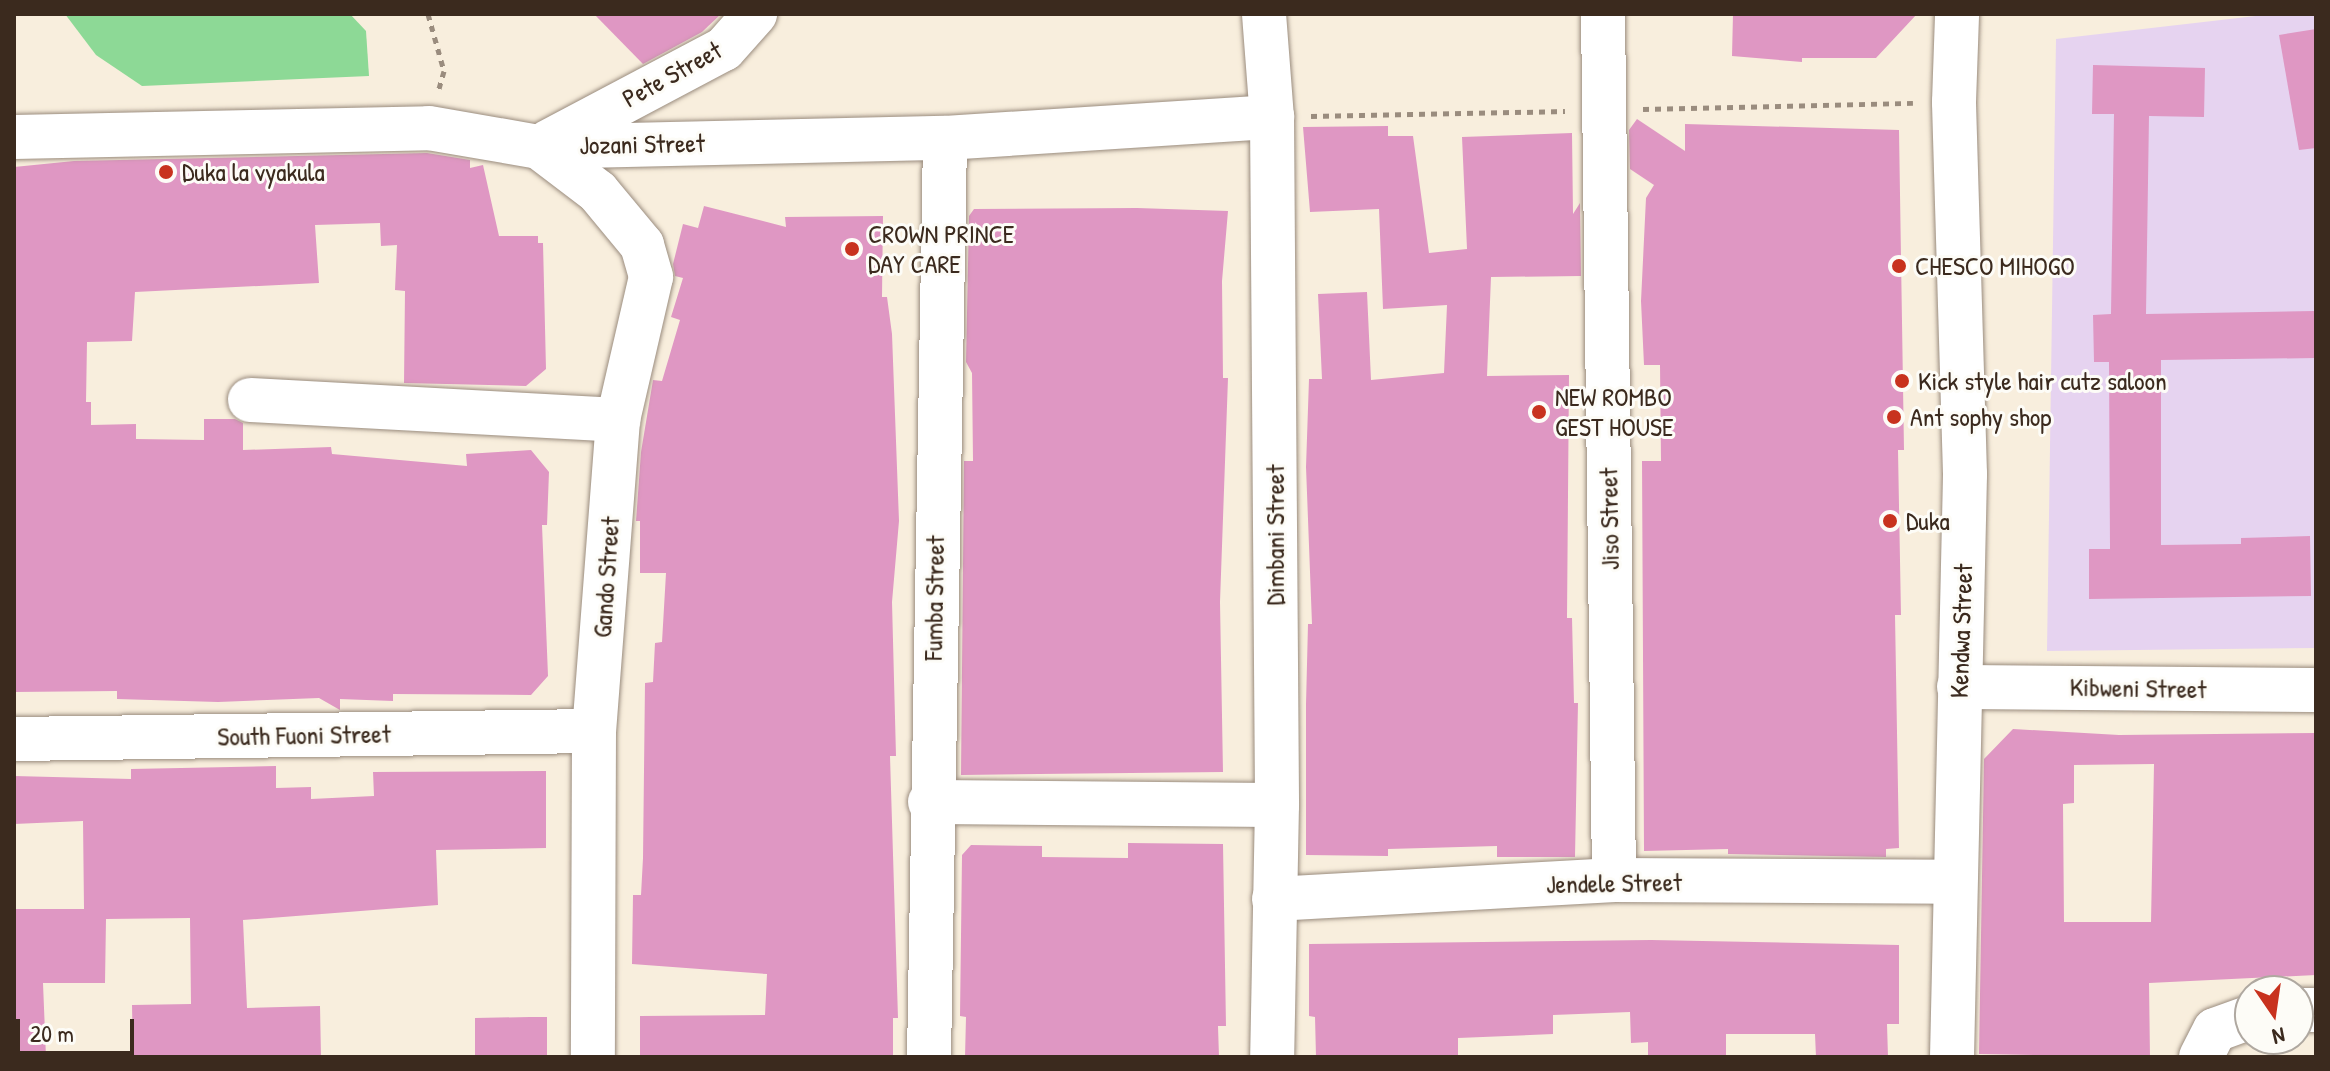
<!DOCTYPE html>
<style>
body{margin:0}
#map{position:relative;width:2330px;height:1071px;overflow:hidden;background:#f8eedd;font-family:"Patrick Hand",sans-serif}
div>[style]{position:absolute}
.built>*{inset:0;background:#e6d3f0}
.green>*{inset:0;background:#8dd996}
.building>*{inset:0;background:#df97c3}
.path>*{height:5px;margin-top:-2.5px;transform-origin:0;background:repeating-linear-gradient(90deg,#9a8c7e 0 6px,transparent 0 12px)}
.roads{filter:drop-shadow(0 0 2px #9a8c7e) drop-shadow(0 0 2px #9a8c7e)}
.minor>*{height:44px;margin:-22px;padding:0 22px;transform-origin:22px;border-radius:22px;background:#fff}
.dots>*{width:22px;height:22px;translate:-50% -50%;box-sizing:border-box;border:4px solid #fdfcf7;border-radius:50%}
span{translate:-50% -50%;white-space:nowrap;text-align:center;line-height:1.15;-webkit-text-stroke:6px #fdfcf7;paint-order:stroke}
.street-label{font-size:26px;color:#3b2a1e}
.poi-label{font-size:26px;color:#3b2a1e}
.left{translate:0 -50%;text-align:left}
.frame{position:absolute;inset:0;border:16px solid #3b2a1e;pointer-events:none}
.north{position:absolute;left:2234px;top:975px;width:80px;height:80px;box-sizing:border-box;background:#fdfcf7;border:2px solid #afa8a0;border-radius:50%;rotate:167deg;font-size:22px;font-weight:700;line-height:32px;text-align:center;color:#3b2a1e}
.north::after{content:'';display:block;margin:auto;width:28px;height:36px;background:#c8321e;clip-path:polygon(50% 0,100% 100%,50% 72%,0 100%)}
.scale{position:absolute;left:16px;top:1019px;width:118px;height:36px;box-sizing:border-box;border:4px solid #3b2a1e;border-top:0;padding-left:10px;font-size:24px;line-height:28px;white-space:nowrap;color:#3b2a1e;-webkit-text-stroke:6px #fdfcf7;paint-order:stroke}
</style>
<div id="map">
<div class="built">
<i style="clip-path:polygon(2273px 14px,2316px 14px,2316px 648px,2047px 651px,2056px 39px)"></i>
</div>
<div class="green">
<i style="clip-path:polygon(65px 14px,350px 14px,366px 31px,369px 76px,142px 86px,96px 55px)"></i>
</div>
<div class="building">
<i style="clip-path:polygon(594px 14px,721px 14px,702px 32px,643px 64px)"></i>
<i style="clip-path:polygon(1733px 14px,1917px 14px,1876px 58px,1802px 58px,1802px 62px,1732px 56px)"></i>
<i style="clip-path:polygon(2316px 29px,2316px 148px,2299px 150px,2279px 35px)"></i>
<i style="clip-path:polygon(2093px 65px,2205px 68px,2204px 117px,2149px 116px,2146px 314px,2314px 311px,2315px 358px,2161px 360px,2161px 545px,2241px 544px,2241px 538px,2310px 536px,2311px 596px,2089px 599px,2089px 549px,2110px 549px,2109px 362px,2094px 362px,2093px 315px,2111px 314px,2114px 114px,2092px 114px)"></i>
<i style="clip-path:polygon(1637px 119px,1685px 151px,1685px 124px,1899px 130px,1904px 450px,1898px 450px,1901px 615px,1895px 615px,1899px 848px,1886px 849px,1886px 857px,1728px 854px,1728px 849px,1644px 851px,1642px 461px,1661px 461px,1660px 365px,1644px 365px,1641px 301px,1646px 198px,1654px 185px,1630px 169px,1629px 130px)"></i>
<i style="clip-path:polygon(1388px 126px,1388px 136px,1413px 136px,1429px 253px,1467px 249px,1462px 137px,1572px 133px,1573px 214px,1580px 203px,1581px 276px,1491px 277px,1487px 376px,1569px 375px,1567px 618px,1572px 618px,1574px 703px,1578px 703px,1575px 857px,1497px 857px,1497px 846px,1388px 849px,1388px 856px,1306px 855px,1306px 704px,1308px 624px,1312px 624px,1306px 467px,1309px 379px,1322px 379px,1318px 294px,1367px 292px,1371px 380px,1444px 373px,1447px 305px,1383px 309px,1379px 209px,1310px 212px,1303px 127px)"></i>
<i style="clip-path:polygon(427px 153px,470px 160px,470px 168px,483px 165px,499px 236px,538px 236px,538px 243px,543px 243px,546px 369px,526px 386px,404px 383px,405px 291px,395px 290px,397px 245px,381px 246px,380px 223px,315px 225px,319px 283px,135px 292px,132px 341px,87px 342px,86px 402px,91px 402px,91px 425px,136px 424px,136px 439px,204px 440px,204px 419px,235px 419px,243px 423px,243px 450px,331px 447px,332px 454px,467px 466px,466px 454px,531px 450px,549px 472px,547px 525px,542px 525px,548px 676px,531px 695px,393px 694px,393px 701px,340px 699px,340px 710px,319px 698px,218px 702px,117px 699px,117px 691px,14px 692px,14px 167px,74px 161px)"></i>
<i style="clip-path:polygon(704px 206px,786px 227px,785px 217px,883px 216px,882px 297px,887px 297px,892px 334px,899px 521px,892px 602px,896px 756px,890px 756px,898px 1018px,893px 1018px,893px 1057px,640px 1057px,640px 1016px,765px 1015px,767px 974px,632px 964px,633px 895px,641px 895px,643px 858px,645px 683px,653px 682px,655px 643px,662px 642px,666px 573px,640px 573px,640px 521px,636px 521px,641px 452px,653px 380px,662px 381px,680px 320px,671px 317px,683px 278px,675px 276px,673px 264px,683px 224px,698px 228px)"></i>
<i style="clip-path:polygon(1137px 208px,1228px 211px,1222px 281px,1223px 378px,1228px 378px,1220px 602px,1223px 772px,961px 775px,964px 461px,973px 461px,972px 373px,966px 362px,969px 216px,974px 209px)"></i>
<i style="clip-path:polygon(evenodd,2013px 729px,2119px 735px,2316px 733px,2316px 975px,2149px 983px,2150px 1057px,1979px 1054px,1984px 759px,2013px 729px,2154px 764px,2151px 922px,2064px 922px,2063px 804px,2074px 803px,2074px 765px,2154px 764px)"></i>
<i style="clip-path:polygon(276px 766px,276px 788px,311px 787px,311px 799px,374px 796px,373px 772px,546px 771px,546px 848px,436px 850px,438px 905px,243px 920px,247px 1008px,320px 1006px,321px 1057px,133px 1057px,132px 1005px,191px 1004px,190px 918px,106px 919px,105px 983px,43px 983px,46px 1057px,14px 1057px,14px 909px,84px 909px,83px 821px,14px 824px,14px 776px,131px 779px,131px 769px)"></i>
<i style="clip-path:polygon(1128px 843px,1223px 844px,1226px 1026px,1218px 1026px,1219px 1057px,965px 1057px,966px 1017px,960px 1016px,962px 855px,971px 845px,1042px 846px,1042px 857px,1128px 858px)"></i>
<i style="clip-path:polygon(1651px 940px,1899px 945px,1899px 1024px,1887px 1024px,1888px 1057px,1816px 1057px,1815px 1034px,1726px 1034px,1726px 1057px,1648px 1057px,1648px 1042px,1631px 1043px,1630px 1012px,1553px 1015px,1553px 1034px,1458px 1038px,1458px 1057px,1316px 1057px,1315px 1017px,1309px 1016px,1309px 944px)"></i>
<i style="clip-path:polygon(530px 1017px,547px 1017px,547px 1057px,475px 1057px,475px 1018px)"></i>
</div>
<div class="path">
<i style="left:428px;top:14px;width:59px;rotate:74.3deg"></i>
<i style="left:444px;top:71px;width:19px;rotate:106deg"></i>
<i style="left:1643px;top:109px;width:270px;rotate:-1.3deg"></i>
<i style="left:1311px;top:116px;width:254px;rotate:-1.1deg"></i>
</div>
<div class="roads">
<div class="minor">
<i style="left:1264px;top:14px;width:103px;rotate:85.6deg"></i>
<i style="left:1272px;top:117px;width:688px;rotate:89.58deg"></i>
<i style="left:1277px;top:805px;width:252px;rotate:91.1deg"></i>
<i style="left:1603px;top:14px;width:866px;rotate:89.27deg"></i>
<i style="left:14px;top:137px;width:415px;rotate:-1.2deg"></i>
<i style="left:429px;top:128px;width:112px;rotate:9.8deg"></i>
<i style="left:539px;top:147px;width:406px;rotate:-1.3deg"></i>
<i style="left:945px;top:138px;width:328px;rotate:-3.7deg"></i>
<i style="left:548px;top:142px;width:199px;rotate:-27.9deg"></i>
<i style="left:724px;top:49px;width:47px;rotate:-48.5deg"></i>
<i style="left:539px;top:147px;width:74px;rotate:37.3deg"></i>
<i style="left:598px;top:192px;width:69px;rotate:50.3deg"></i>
<i style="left:642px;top:245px;width:33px;rotate:74deg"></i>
<i style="left:651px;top:277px;width:147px;rotate:103deg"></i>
<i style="left:618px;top:420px;width:312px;rotate:94.4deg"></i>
<i style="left:594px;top:731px;width:326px;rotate:90.2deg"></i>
<i style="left:250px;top:400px;width:369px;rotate:3.1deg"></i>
<i style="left:1959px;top:687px;width:357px;rotate:0.5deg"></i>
<i style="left:14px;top:739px;width:580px;rotate:-0.79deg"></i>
<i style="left:930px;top:802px;width:347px;rotate:0.5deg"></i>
<i style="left:1274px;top:899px;width:341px;rotate:-3.2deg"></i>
<i style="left:1614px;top:880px;width:341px;rotate:0.3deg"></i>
<i style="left:2298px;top:1010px;width:18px"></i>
<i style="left:929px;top:1057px;width:919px;rotate:-89deg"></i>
<i style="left:1952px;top:1057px;width:583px;rotate:-88.72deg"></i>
<i style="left:1965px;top:474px;width:372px;rotate:-91.7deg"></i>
<i style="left:1954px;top:102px;width:88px;rotate:-88deg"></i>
<i style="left:2201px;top:1057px;width:30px;rotate:-63deg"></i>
<i style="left:2215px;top:1030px;width:37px;rotate:-20deg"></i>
</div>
</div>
<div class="dots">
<i style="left:166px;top:172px;background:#c8321e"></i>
<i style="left:852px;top:249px;background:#c8321e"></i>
<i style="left:1899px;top:266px;background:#c8321e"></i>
<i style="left:1902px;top:381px;background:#c8321e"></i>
<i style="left:1539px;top:412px;background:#c8321e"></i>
<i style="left:1894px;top:417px;background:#c8321e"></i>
<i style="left:1890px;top:521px;background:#c8321e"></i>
</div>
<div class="street-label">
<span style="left:672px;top:74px;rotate:-29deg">Pete Street</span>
<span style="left:642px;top:144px;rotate:-1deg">Jozani Street</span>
<span style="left:1609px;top:519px;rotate:-91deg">Jiso Street</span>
<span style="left:1275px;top:535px;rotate:-90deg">Dimbani Street</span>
<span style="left:606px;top:577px;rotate:-86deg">Gando Street</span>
<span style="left:934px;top:598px;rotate:-89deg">Fumba Street</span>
<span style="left:1961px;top:631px;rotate:-88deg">Kendwa Street</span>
<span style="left:2138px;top:688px;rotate:1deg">Kibweni Street</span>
<span style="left:304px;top:735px;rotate:-1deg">South Fuoni Street</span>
<span style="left:1614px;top:883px;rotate:-1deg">Jendele Street</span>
</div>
<div class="poi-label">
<span class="left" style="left:182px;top:172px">Duka la vyakula</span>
<span class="left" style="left:868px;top:249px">CROWN PRINCE<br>DAY CARE</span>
<span class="left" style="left:1915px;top:266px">CHESCO MIHOGO</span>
<span class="left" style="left:1918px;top:381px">Kick style hair cutz saloon</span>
<span class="left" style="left:1555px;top:412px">NEW ROMBO<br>GEST HOUSE</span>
<span class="left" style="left:1910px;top:417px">Ant sophy shop</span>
<span class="left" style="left:1906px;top:521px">Duka</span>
</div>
<div class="frame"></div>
<div class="north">N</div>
<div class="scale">20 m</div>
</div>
